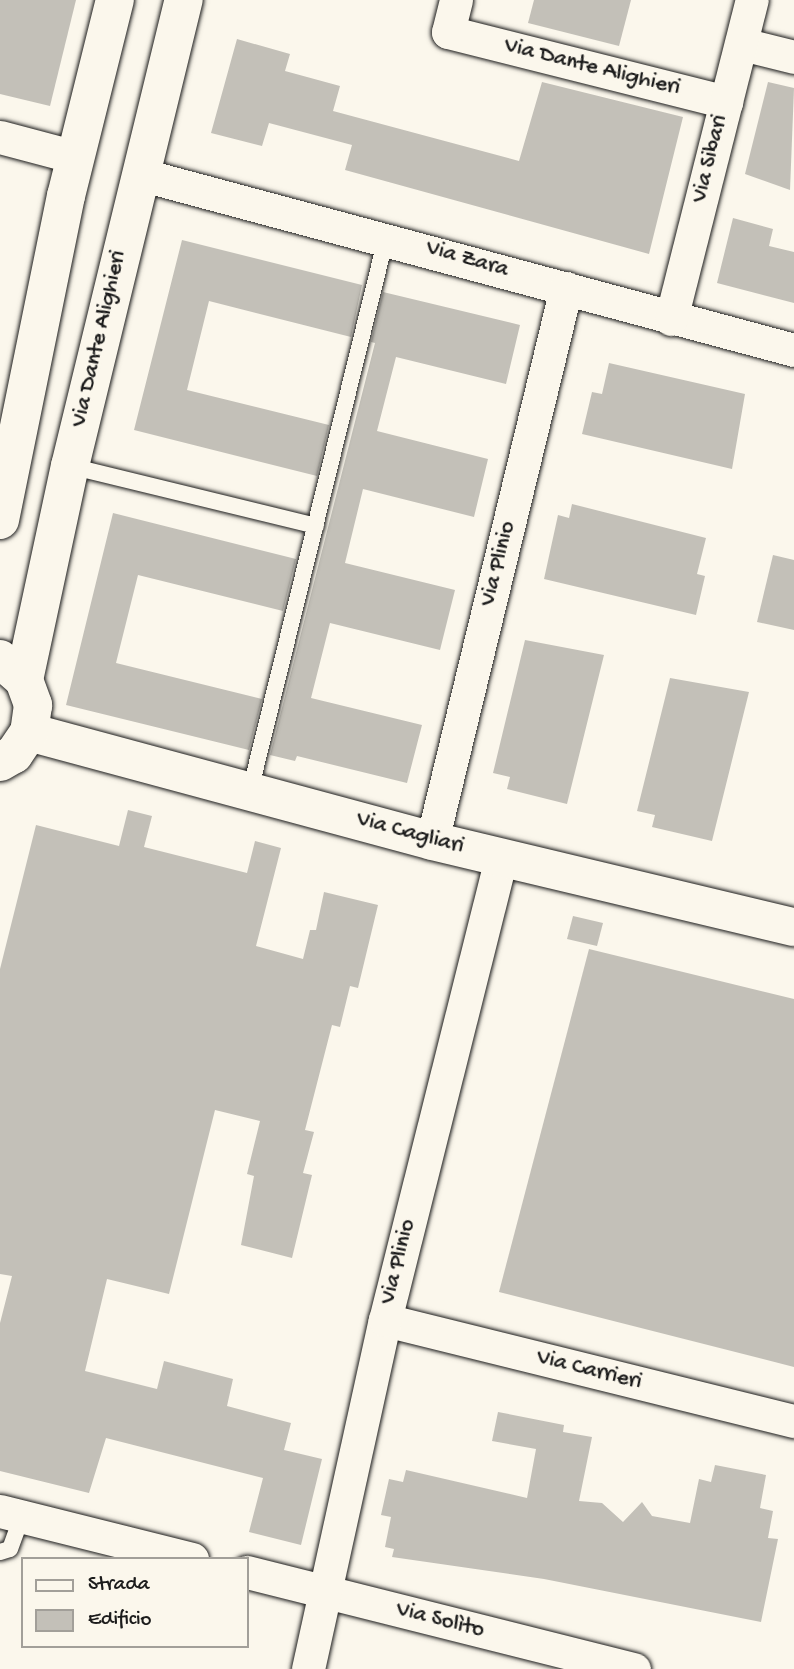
<!DOCTYPE html>
<meta charset="utf-8">
<style>
body{margin:0}
#map{position:relative;width:794px;height:1669px;overflow:hidden;background:#fbf7ec;font-family:"Gochi Hand",sans-serif}
div>[style]{position:absolute}
.building>*{inset:0;background:#c3c0b8}
.roads{filter:drop-shadow(0 0 2px #1c1c1c) drop-shadow(0 0 2px #1c1c1c)}
.service>*{height:16px;margin:-8px;padding:0 8px;transform-origin:8px;border-radius:8px;background:#fbf7ec}
.minor>*{height:33px;margin:-16.5px;padding:0 16.5px;transform-origin:16.5px;border-radius:16.5px;background:#fbf7ec}
.tertiary>*{height:38px;margin:-19px;padding:0 19px;transform-origin:19px;border-radius:19px;background:#fbf7ec}
.secondary>*{height:38px;margin:-19px;padding:0 19px;transform-origin:19px;border-radius:19px;background:#fbf7ec}
span{translate:-50% -50%;white-space:nowrap;text-align:center;line-height:1.15;-webkit-text-stroke:5px #fbf7ec;paint-order:stroke}
.street-label{font-size:23px;color:#1c1c1c}
.legend{position:absolute;left:21px;top:1557px;width:228px;height:91px;box-sizing:border-box;background:#fbf7ec;border:2px solid #a29f99;margin:0;padding:9px 12px;list-style:none;font-size:21px;color:#1c1c1c}
.legend li{display:flex;align-items:center;gap:14px;height:35px}
.legend b{width:35px;border:2px solid #a29f99}
</style>
<div id="map">
<div class="building">
<i style="clip-path:polygon(0 0,76px 0,50px 106px,0 94px)"></i>
<i style="clip-path:polygon(534px 0,631px 0,619px 46px,528px 23px)"></i>
<i style="clip-path:polygon(237px 39px,290px 54px,285px 71px,340px 86px,333px 111px,519px 161px,542px 82px,683px 117px,649px 254px,345px 170px,352px 145px,269px 123px,262px 146px,211px 133px)"></i>
<i style="clip-path:polygon(768px 82px,794px 88px,790px 190px,745px 174px)"></i>
<i style="clip-path:polygon(733px 218px,773px 229px,769px 246px,794px 252px,794px 303px,717px 283px)"></i>
<i style="clip-path:polygon(182px 240px,362px 285px,351px 337px,209px 301px,187px 390px,329px 425px,317px 476px,134px 430px)"></i>
<i style="clip-path:polygon(383px 292px,520px 325px,506px 384px,396px 357px,377px 431px,488px 459px,474px 517px,363px 489px,345px 563px,455px 590px,440px 650px,330px 623px,311px 698px,422px 725px,407px 783px,297px 756px,295px 761px,270px 755px,375px 343px,371px 342px)"></i>
<i style="clip-path:polygon(609px 363px,745px 394px,732px 469px,582px 434px,592px 392px,602px 394px)"></i>
<i style="clip-path:polygon(572px 504px,706px 538px,697px 574px,705px 576px,696px 615px,544px 579px,558px 515px,569px 518px)"></i>
<i style="clip-path:polygon(113px 513px,296px 559px,283px 611px,138px 575px,116px 663px,262px 699px,249px 750px,66px 705px)"></i>
<i style="clip-path:polygon(773px 555px,794px 560px,794px 630px,757px 622px)"></i>
<i style="clip-path:polygon(525px 640px,604px 655px,567px 804px,507px 789px,510px 777px,493px 773px)"></i>
<i style="clip-path:polygon(670px 678px,749px 692px,712px 841px,652px 827px,655px 815px,637px 811px)"></i>
<i style="clip-path:polygon(128px 810px,152px 816px,144px 847px,247px 873px,255px 841px,281px 848px,256px 946px,303px 959px,310px 930px,316px 930px,324px 892px,378px 905px,358px 988px,350px 986px,340px 1027px,332px 1025px,305px 1130px,314px 1132px,303px 1173px,312px 1175px,292px 1258px,241px 1245px,254px 1176px,247px 1174px,260px 1121px,215px 1110px,169px 1294px,107px 1279px,85px 1371px,157px 1389px,164px 1361px,233px 1379px,227px 1406px,291px 1423px,284px 1450px,322px 1459px,301px 1545px,249px 1532px,263px 1478px,106px 1438px,89px 1493px,0 1471px,0 1323px,12px 1276px,0 1274px,0 969px,36px 825px,119px 846px)"></i>
<i style="clip-path:polygon(573px 916px,603px 923px,597px 946px,567px 939px)"></i>
<i style="clip-path:polygon(589px 949px,794px 999px,794px 1367px,499px 1292px)"></i>
<i style="clip-path:polygon(498px 1412px,564px 1425px,563px 1432px,592px 1437px,579px 1501px,602px 1503px,623px 1522px,642px 1502px,652px 1516px,690px 1523px,699px 1479px,711px 1482px,715px 1465px,766px 1475px,760px 1508px,773px 1511px,768px 1538px,778px 1539px,761px 1622px,544px 1579px,392px 1557px,394px 1549px,385px 1547px,391px 1517px,381px 1515px,389px 1479px,403px 1482px,406px 1470px,527px 1498px,536px 1449px,492px 1441px)"></i>
</div>
<div class="roads">
<div class="service">
<i style="left:70px;top:466px;width:253px;rotate:13.7deg"></i>
<i style="left:250px;top:791px;width:569px;rotate:-76.18deg"></i>
<i style="left:0;top:1552px;width:10px;rotate:-17deg"></i>
<i style="left:10px;top:1549px;width:35px;rotate:-70deg"></i>
</div>
<div class="minor">
<i style="left:456px;top:0;width:33px;rotate:104deg"></i>
<i style="left:448px;top:32px;width:287px;rotate:14.1deg"></i>
<i style="left:742px;top:44px;width:54px;rotate:14deg"></i>
<i style="left:0;top:137px;width:78px;rotate:14.9deg"></i>
<i style="left:139px;top:174px;width:678px;rotate:15.04deg"></i>
<i style="left:671px;top:319px;width:329px;rotate:-75.8deg"></i>
<i style="left:432px;top:841px;width:569px;rotate:-76.38deg"></i>
<i style="left:385px;top:1320px;width:421px;rotate:13.9deg"></i>
<i style="left:0;top:1511px;width:198px;rotate:14deg"></i>
<i style="left:247px;top:1572px;width:399px;rotate:14.1deg"></i>
<i style="left:308px;top:1669px;width:357px;rotate:-77.6deg"></i>
<i style="left:385px;top:1320px;width:476px;rotate:-75.9deg"></i>
</div>
<div class="tertiary">
<i style="left:0;top:520px;width:331px;rotate:-78.5deg"></i>
<i style="left:66px;top:196px;width:202px;rotate:-76deg"></i>
<i style="left:24px;top:680px;width:219px;rotate:-77.9deg"></i>
<i style="left:70px;top:466px;width:480px;rotate:-76.3deg"></i>
<i style="left:29px;top:732px;width:417px;rotate:15.1deg"></i>
<i style="left:432px;top:841px;width:372px;rotate:13.4deg"></i>
</div>
<div class="secondary">
<i style="left:0;top:659px;width:32px;rotate:41deg"></i>
<i style="left:24px;top:680px;width:27px;rotate:70deg"></i>
<i style="left:33px;top:705px;width:27px;rotate:98deg"></i>
<i style="left:29px;top:732px;width:27px;rotate:124deg"></i>
<i style="left:14px;top:754px;width:16px;rotate:150deg"></i>
</div>
</div>
<div class="street-label">
<span style="left:592px;top:68px;rotate:14deg">Via Dante Alighieri</span>
<span style="left:711px;top:159px;rotate:-76deg">Via Sibari</span>
<span style="left:467px;top:260px;rotate:16deg">Via Zara</span>
<span style="left:100px;top:339px;rotate:-77deg">Via Dante Alighieri</span>
<span style="left:499px;top:564px;rotate:-76deg">Via Plinio</span>
<span style="left:410px;top:834px;rotate:15deg">Via Cagliari</span>
<span style="left:399px;top:1262px;rotate:-76deg">Via Plinio</span>
<span style="left:589px;top:1371px;rotate:14deg">Via Carrieri</span>
<span style="left:440px;top:1621px;rotate:14deg">Via Solìto</span>
</div>
<ul class="legend">
<li><b style="height:9px;background:#fbf7ec"></b>Strada</li>
<li><b style="height:19px;background:#c3c0b8"></b>Edificio</li>
</ul>
</div>
